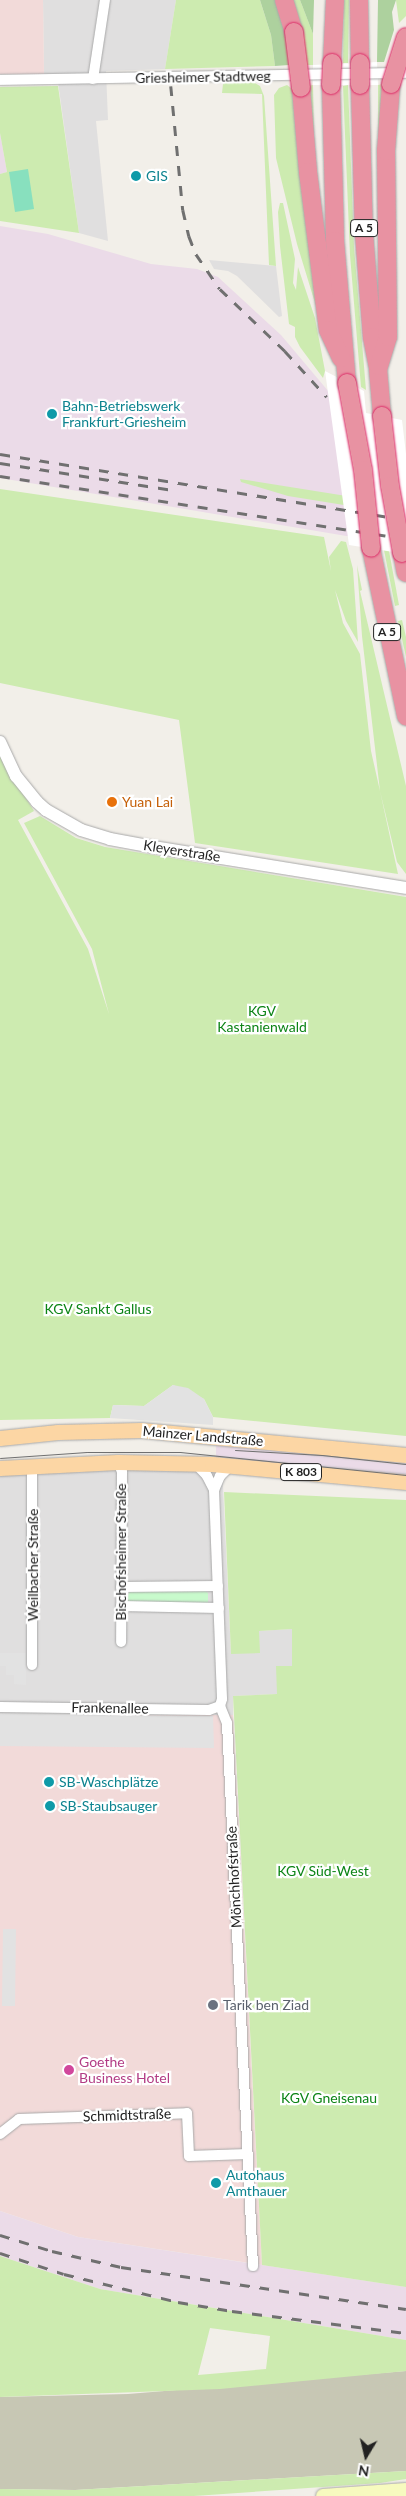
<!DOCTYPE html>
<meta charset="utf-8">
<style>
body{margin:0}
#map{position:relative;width:406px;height:2496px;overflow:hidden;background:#f2efe9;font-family:Lato,sans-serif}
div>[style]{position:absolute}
.residential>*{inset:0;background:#e0dfdf}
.commercial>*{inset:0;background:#f2dad9}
.industrial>*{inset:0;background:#ebdbe8}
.construction>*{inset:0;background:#c7c7b4}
.grass>*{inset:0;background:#cdebb0}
.forest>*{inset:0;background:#add19e}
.park>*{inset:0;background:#c8facc}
.pitch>*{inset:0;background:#88e0be}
.parking>*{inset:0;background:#e2e2e2}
.pier>*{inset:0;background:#fff}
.roads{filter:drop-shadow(0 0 1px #a9a9a9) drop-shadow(0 0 1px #a9a9a9)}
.minor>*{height:10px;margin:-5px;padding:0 5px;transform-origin:5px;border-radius:5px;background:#fff}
.tertiary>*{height:12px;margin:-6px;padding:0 6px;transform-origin:6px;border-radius:6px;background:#fff}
.secondary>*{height:14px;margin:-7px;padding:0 7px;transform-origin:7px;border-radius:7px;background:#f7fabf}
.primary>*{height:15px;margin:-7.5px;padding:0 7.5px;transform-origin:7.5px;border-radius:7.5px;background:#fcd6a4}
.motorway>*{height:18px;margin:-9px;padding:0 9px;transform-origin:9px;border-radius:9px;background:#e892a2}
.tram>*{height:1px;margin:-0.5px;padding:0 0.5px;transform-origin:0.5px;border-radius:0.5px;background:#707070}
.rail>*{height:2.5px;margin-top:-1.25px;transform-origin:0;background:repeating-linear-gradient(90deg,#707070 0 10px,transparent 0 20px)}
.bridges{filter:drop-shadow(0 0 1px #dc2a67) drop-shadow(0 0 1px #dc2a67)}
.motorway-bridge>*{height:18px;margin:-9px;padding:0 9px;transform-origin:9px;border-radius:9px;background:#e892a2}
.dots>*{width:14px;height:14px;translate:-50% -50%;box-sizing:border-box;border:2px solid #fff;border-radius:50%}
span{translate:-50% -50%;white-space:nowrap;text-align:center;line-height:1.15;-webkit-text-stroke:4.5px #fff;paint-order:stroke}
.shield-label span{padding:1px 4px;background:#fff;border:1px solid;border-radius:4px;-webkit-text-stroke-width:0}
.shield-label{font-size:12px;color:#222;font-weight:700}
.street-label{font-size:14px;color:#222}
.culture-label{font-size:14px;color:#0d838f}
.left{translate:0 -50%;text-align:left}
.food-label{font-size:14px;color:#c56008}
.park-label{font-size:14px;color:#0c8416}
.worship-label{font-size:14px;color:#5b616d}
.hotel-label{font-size:14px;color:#b23c85}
.north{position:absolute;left:341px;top:2431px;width:50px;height:50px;-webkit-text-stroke:4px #fff;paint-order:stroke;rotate:189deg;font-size:14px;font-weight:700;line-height:20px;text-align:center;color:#222}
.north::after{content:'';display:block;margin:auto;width:18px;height:22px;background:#222;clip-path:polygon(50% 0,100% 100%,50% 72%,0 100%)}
</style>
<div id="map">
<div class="residential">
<i style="clip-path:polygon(43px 0,176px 0,165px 69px,106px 71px,108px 120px,96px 121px,108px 241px,79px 233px,57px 75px,44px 75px)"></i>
<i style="clip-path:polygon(209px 260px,276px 266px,282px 316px,279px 317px,237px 276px,228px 271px,214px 269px)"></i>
<i style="clip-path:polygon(222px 1465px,231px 1654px,259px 1631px,292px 1629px,292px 1666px,277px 1694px,233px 1696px,233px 1715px,0 1715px,0 1475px)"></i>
</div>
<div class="commercial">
<i style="clip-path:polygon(0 0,43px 0,44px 75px,0 74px)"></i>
<i style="clip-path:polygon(0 1715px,233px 1715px,262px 2265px,78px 2237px,0 2211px)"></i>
</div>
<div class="industrial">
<i style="clip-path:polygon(0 133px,7px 172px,0 174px)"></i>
<i style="clip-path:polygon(0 226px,48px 234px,151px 264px,197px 269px,218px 277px,281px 335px,329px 392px,406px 546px,0 478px)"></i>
<i style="clip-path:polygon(216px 1442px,406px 1460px,406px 1477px,216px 1457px)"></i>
<i style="clip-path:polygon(0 2211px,78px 2237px,406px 2287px,406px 2340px,100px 2289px,0 2256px)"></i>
</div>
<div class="construction">
<i style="clip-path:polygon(406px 2371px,406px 2471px,75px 2490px,0 2489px,0 2397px,128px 2394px)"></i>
</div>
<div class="grass">
<i style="clip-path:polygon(176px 0,260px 0,271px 35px,275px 66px,165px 69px)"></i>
<i style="clip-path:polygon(291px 0,300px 0,313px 34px,313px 65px,305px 65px)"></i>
<i style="clip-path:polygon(344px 0,349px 0,348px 63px,343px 63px)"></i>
<i style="clip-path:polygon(396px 0,406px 0,406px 16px,399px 23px)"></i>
<i style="clip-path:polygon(226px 82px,253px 82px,260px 86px,264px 96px,276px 266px,269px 265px,262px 94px,222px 93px,223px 84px)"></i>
<i style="clip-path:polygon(383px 84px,378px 146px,378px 85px)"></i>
<i style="clip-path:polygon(287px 85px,292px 89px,298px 159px,319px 316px,297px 244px,276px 158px,274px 95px,279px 88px)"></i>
<i style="clip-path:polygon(313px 85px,314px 137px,319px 218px,306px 86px)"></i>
<i style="clip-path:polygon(348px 85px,354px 247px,366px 390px,361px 387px,350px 255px,343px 86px)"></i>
<i style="clip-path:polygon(58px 86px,79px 233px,0 221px,0 174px,7px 172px,0 133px,0 87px)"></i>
<i style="clip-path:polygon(280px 203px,283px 203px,295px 259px,293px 283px,296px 290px,298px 267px,315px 318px,325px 371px,323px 378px,300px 347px,295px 337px,295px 327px,289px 324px,280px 246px,278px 212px)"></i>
<i style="clip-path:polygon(240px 479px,384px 502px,406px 515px,288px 496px,241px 482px)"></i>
<i style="clip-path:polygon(0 489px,324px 537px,331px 571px,329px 557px,341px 541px,346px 542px,353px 569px,358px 642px,346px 621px,335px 590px,343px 623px,360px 654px,371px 751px,380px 791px,362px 636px,357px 565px,362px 590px,360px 591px,406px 786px,406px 874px,397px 862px,380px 791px,398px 874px,195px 843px,179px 720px,0 683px)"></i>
<i style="clip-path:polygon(384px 550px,389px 551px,399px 605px,395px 606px)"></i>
<i style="clip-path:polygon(402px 620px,406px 637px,406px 657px,398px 621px)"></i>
<i style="clip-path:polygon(0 756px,34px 811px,18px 820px,88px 949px,109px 1014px,92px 949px,24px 823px,40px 816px,76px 838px,105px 847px,406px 897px,406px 1436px,213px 1417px,204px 1399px,173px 1385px,144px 1406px,113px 1405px,110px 1418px,0 1420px)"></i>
<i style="clip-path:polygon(224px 1492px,406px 1500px,406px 2287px,262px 2265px,233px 1696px,277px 1694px,276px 1666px,292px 1666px,292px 1629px,259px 1631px,260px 1653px,231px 1654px)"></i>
<i style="clip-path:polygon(evenodd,0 2256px,100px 2289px,406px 2340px,406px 2371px,220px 2389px,0 2397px,0 2256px,210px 2328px,270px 2336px,266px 2369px,198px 2375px,210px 2328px)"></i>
<i style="clip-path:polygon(406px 2471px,406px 2479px,380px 2483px,194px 2496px,0 2496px,0 2489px,75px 2490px)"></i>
</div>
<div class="forest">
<i style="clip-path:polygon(260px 0,277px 0,285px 21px,289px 65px,275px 66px,271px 35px)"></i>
<i style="clip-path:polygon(300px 0,314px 0,313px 34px)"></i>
<i style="clip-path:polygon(378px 0,396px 0,392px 12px,394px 30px,384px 62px,377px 62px)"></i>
</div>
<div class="park">
<i style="clip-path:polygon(131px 1589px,204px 1590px,208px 1593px,208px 1603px,204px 1606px,132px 1604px,127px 1601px,127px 1597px)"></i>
</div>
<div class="pitch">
<i style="clip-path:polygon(28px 169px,34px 209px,15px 212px,9px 172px)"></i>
</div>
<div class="parking">
<i style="clip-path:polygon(173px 1385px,188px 1388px,204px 1399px,213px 1417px,213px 1425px,110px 1418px,113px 1405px,144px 1406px)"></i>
<i style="clip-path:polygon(0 1653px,26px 1653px,26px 1685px,14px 1684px,14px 1675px,6px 1675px,6px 1666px,0 1666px)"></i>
<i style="clip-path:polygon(0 1714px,213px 1716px,214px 1748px,0 1746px)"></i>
<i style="clip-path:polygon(3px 1929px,16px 1929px,15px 2006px,2px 2006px)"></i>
</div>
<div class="pier">
<i style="clip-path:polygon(377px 62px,378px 85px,313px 85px,313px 65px)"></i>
<i style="clip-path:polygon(325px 371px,364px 391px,366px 413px,402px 420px,406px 454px,406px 554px,349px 545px)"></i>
</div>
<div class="roads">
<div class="minor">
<i style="left:93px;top:79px;width:80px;rotate:-81.4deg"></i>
<i style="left:0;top:80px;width:406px;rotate:-1deg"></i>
<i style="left:118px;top:1462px;width:11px;rotate:68deg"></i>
<i style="left:122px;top:1472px;width:170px;rotate:90.3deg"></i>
<i style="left:196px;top:1464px;width:16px;rotate:47deg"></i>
<i style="left:207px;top:1476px;width:16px;rotate:63deg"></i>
<i style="left:214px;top:1490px;width:209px;rotate:87.8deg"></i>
<i style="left:222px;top:1699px;width:7px;rotate:106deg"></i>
<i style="left:220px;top:1706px;width:18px;rotate:68deg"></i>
<i style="left:227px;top:1723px;width:544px;rotate:87.26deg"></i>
<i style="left:32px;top:1466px;width:199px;rotate:90deg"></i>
<i style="left:214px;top:1490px;width:15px;rotate:-67deg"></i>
<i style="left:220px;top:1476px;width:16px;rotate:-45deg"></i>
<i style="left:121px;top:1587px;width:97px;rotate:-0.6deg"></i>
<i style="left:121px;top:1606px;width:98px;rotate:1.2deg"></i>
<i style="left:0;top:1707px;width:209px;rotate:0.8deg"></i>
<i style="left:209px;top:1710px;width:12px;rotate:-20deg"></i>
<i style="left:0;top:2134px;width:24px;rotate:-38deg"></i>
<i style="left:19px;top:2119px;width:168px;rotate:-2deg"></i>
<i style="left:187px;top:2113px;width:43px;rotate:87.3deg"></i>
<i style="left:189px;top:2156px;width:59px;rotate:-1.9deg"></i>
</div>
<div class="tertiary">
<i style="left:0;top:742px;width:38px;rotate:65deg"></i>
<i style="left:16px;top:776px;width:33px;rotate:51deg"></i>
<i style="left:37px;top:802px;width:12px;rotate:42deg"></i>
<i style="left:46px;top:810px;width:40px;rotate:29.7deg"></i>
<i style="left:81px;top:830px;width:30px;rotate:17deg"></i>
<i style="left:110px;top:839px;width:44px;rotate:10.5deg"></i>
<i style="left:153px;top:847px;width:256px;rotate:9.2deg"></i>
</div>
<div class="secondary">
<i style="left:323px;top:2496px;width:83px;rotate:-4.1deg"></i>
</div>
<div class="primary">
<i style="left:0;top:1438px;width:58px;rotate:-5.9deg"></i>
<i style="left:58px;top:1432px;width:83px;rotate:-1.4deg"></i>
<i style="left:141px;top:1430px;width:266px;rotate:5.4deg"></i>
<i style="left:0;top:1468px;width:118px;rotate:-2.9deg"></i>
<i style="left:118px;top:1462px;width:94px;rotate:1.2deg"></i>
<i style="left:212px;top:1464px;width:195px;rotate:5.3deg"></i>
</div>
<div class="motorway">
<i style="left:284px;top:0;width:34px;rotate:73deg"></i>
<i style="left:359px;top:0;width:63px;rotate:89.1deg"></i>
<i style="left:332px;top:63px;width:63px;rotate:-87.3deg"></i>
<i style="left:331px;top:85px;width:156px;rotate:88.5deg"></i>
<i style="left:335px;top:241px;width:143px;rotate:85.2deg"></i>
<i style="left:360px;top:85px;width:148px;rotate:88.5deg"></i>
<i style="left:364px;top:233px;width:104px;rotate:85.6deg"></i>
<i style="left:372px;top:337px;width:33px;rotate:79deg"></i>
<i style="left:378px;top:369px;width:47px;rotate:85.1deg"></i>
<i style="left:301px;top:88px;width:84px;rotate:85.2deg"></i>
<i style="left:308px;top:172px;width:159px;rotate:82.8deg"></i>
<i style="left:328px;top:330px;width:31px;rotate:65deg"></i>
<i style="left:379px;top:366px;width:30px;rotate:-73deg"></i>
<i style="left:388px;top:337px;width:186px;rotate:-90.6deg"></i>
<i style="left:386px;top:151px;width:67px;rotate:-85.7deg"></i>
<i style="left:371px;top:548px;width:172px;rotate:78.2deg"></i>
<i style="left:402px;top:553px;width:20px;rotate:79deg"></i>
</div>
</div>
<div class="tram">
<i style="left:235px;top:1450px;width:87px;rotate:3.3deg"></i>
<i style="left:322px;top:1455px;width:84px;rotate:6.1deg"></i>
<i style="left:0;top:1458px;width:87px;rotate:-3.9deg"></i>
<i style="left:87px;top:1452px;width:93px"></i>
<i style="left:180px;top:1452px;width:227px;rotate:5.8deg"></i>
</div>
<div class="rail">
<i style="left:171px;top:86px;width:125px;rotate:84.5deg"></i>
<i style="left:183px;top:210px;width:27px;rotate:77deg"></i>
<i style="left:189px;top:236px;width:19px;rotate:69deg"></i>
<i style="left:196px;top:254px;width:42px;rotate:55.6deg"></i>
<i style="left:220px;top:289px;width:90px;rotate:43.6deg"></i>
<i style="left:285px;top:351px;width:62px;rotate:47.6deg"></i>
<i style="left:0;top:454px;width:411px;rotate:9.2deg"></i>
<i style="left:0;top:463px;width:175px;rotate:8.9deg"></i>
<i style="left:0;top:476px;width:411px;rotate:8.8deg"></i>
<i style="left:0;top:2235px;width:54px;rotate:17.1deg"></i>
<i style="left:52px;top:2251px;width:71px;rotate:13.1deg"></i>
<i style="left:121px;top:2267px;width:288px;rotate:8.4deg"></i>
<i style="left:0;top:2253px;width:67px;rotate:18.2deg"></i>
<i style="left:64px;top:2274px;width:117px;rotate:13.8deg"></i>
<i style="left:178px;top:2302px;width:55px;rotate:9.5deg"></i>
<i style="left:232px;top:2311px;width:175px;rotate:7.2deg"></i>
</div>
<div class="bridges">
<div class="motorway-bridge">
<i style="left:294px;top:32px;width:56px;rotate:82.9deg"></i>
<i style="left:360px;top:63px;width:22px;rotate:90deg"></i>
<i style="left:391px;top:84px;width:49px;rotate:-72.3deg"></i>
<i style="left:331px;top:85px;width:22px;rotate:-87deg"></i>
<i style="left:347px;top:383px;width:88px;rotate:79.6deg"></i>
<i style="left:363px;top:470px;width:78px;rotate:84.1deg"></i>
<i style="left:382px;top:416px;width:70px;rotate:83.5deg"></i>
<i style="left:390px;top:486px;width:68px;rotate:79.8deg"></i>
</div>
</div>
<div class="dots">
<i style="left:136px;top:176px;background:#0f9aa8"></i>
<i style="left:52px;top:414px;background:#0f9aa8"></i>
<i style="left:112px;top:802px;background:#e8710a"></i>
<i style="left:49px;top:1782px;background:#0f9aa8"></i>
<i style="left:50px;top:1806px;background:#0f9aa8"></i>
<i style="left:213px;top:2005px;background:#6b7280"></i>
<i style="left:69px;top:2070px;background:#d1479c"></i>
<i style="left:216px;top:2183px;background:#0f9aa8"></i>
</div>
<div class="shield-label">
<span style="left:364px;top:228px">A 5</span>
<span style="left:387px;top:632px">A 5</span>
<span style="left:301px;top:1472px">K 803</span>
</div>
<div class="street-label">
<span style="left:203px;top:77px;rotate:-1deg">Griesheimer Stadtweg</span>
<span style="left:182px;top:851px;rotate:9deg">Kleyerstraße</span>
<span style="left:203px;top:1436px;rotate:5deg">Mainzer Landstraße</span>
<span style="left:121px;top:1552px;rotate:-90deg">Bischofsheimer Straße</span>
<span style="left:33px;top:1565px;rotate:-90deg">Weilbacher Straße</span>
<span style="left:110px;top:1708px;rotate:1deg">Frankenallee</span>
<span style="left:234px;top:1877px;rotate:-93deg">Mönchhofstraße</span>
<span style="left:127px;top:2115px;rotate:-2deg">Schmidtstraße</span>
</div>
<div class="culture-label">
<span class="left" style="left:146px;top:176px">GIS</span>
<span class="left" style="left:62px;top:414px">Bahn-Betriebswerk<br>Frankfurt-Griesheim</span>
<span class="left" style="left:59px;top:1782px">SB-Waschplätze</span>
<span class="left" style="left:60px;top:1806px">SB-Staubsauger</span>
<span class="left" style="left:226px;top:2183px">Autohaus<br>Amthauer</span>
</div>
<div class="food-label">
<span class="left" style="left:122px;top:802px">Yuan Lai</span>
</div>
<div class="park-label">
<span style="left:262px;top:1019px">KGV<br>Kastanienwald</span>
<span style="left:98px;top:1309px">KGV Sankt Gallus</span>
<span style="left:323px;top:1871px">KGV Süd-West</span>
<span style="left:329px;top:2098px">KGV Gneisenau</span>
</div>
<div class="worship-label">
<span class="left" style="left:223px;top:2005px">Tarik ben Ziad</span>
</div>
<div class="hotel-label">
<span class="left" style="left:79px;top:2070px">Goethe<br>Business Hotel</span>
</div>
<div class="north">N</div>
</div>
